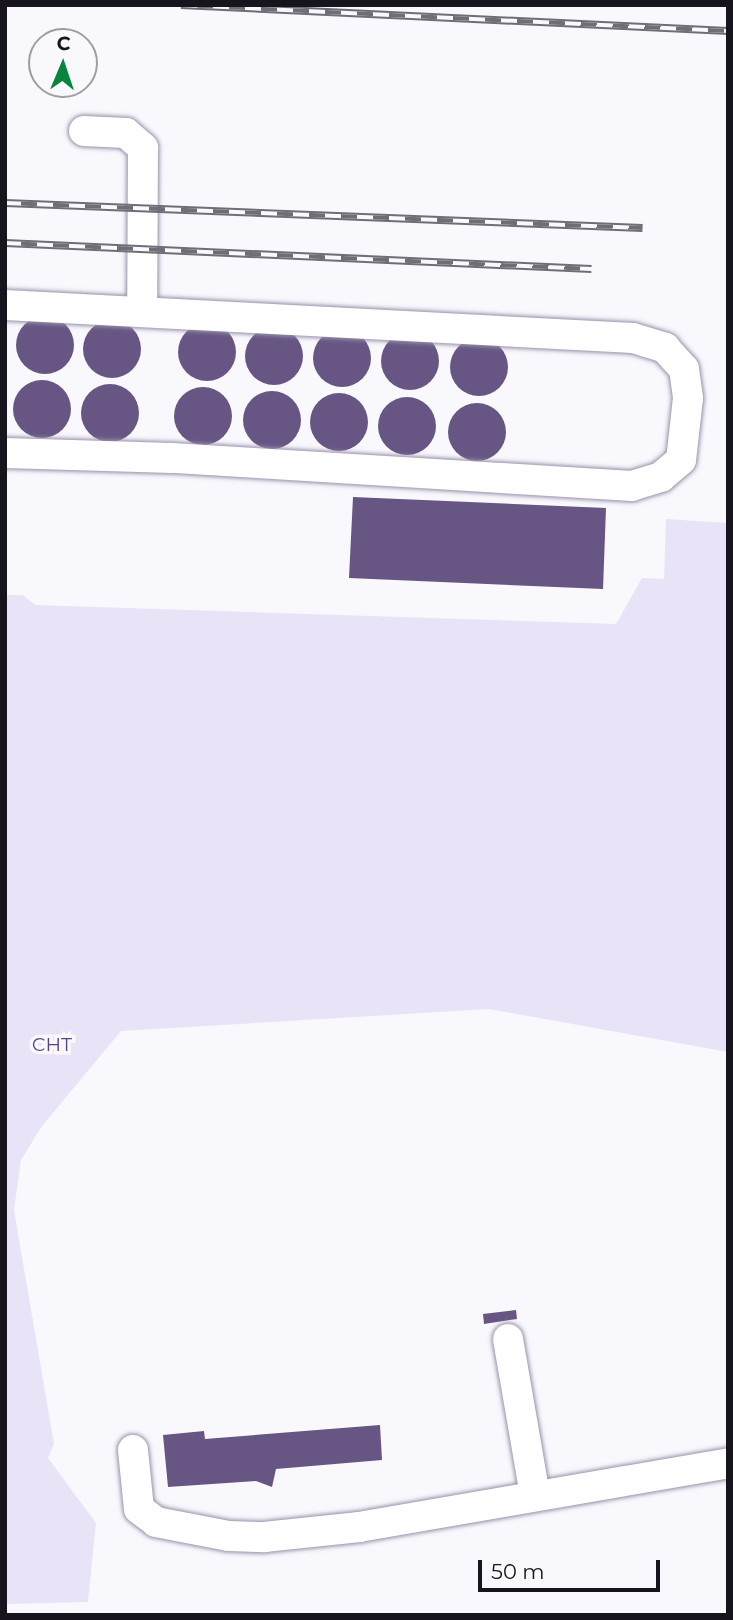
<!DOCTYPE html>
<meta charset="utf-8">
<style>
body{margin:0}
#map{position:relative;width:733px;height:1620px;overflow:hidden;background:#f9f8fd;font-family:Montserrat,sans-serif}
div>[style]{position:absolute}
.green>*{inset:0;background:#e9e3f8}
.building>*{inset:0;background:#675684}
.round{border-radius:50%}
.roads{filter:drop-shadow(0 0 2px #9a91ab) drop-shadow(0 0 2px #9a91ab)}
.minor>*{height:30px;margin:-15px;padding:0 15px;transform-origin:15px;border-radius:15px;background:#fff}
.rail>*{height:8px;margin-top:-4px;transform-origin:0;background:repeating-linear-gradient(90deg,#f9f8fd 0 16px,#6f6d75 0 32px);box-sizing:border-box;border-block:2px solid #6f6d75}
span{translate:-50% -50%;white-space:nowrap;text-align:center;line-height:1.15;-webkit-text-stroke:7px #f9f8fd;paint-order:stroke}
.park-label{font-size:19px;color:#5b4282}
.frame{position:absolute;inset:0;border:7px solid #17141d;pointer-events:none}
.north{position:absolute;left:28px;top:28px;width:70px;height:70px;box-sizing:border-box;background:#f9f8fd;border:2px solid #9f9da3;border-radius:50%;rotate:2deg;font-size:19px;font-weight:700;line-height:28px;text-align:center;color:#17141d}
.north::after{content:'';display:block;margin:auto;width:24px;height:32px;background:#07843e;clip-path:polygon(50% 0,100% 100%,50% 72%,0 100%)}
.scale{position:absolute;left:478px;top:1560px;width:182px;height:32px;box-sizing:border-box;border:4px solid #17141d;border-top:0;padding-left:9px;font-size:21px;line-height:24px;white-space:nowrap;color:#17141d;-webkit-text-stroke:5px #f9f8fd;paint-order:stroke}
</style>
<div id="map">
<div class="green">
<i style="clip-path:polygon(666px 519px,728px 523px,728px 1052px,489px 1009px,121px 1031px,42px 1126px,21px 1160px,14px 1210px,54px 1444px,48px 1458px,96px 1523px,88px 1602px,5px 1604px,5px 595px,23px 595px,35px 605px,616px 624px,642px 578px,664px 579px)"></i>
</div>
<div class="building">
<i class="round" style="left:16px;top:316px;width:58px;height:58px"></i>
<i class="round" style="left:83px;top:320px;width:58px;height:58px"></i>
<i class="round" style="left:178px;top:323px;width:58px;height:58px"></i>
<i class="round" style="left:245px;top:327px;width:58px;height:58px"></i>
<i class="round" style="left:313px;top:329px;width:58px;height:58px"></i>
<i class="round" style="left:381px;top:332px;width:58px;height:58px"></i>
<i class="round" style="left:450px;top:338px;width:58px;height:58px"></i>
<i class="round" style="left:13px;top:380px;width:58px;height:58px"></i>
<i class="round" style="left:81px;top:384px;width:58px;height:58px"></i>
<i class="round" style="left:174px;top:387px;width:58px;height:58px"></i>
<i class="round" style="left:243px;top:391px;width:58px;height:58px"></i>
<i class="round" style="left:310px;top:393px;width:58px;height:58px"></i>
<i class="round" style="left:378px;top:397px;width:58px;height:58px"></i>
<i class="round" style="left:448px;top:403px;width:58px;height:58px"></i>
<i style="clip-path:polygon(353px 497px,606px 508px,603px 589px,349px 578px)"></i>
<i style="clip-path:polygon(516px 1310px,517px 1319px,484px 1324px,483px 1314px)"></i>
<i style="clip-path:polygon(380px 1425px,382px 1460px,276px 1469px,272px 1487px,256px 1481px,168px 1487px,163px 1435px,204px 1431px,205px 1439px)"></i>
</div>
<div class="roads">
<div class="minor">
<i style="left:84px;top:131px;width:42px;rotate:2.7deg"></i>
<i style="left:126px;top:133px;width:23px;rotate:41deg"></i>
<i style="left:143px;top:148px;width:164px;rotate:90.3deg"></i>
<i style="left:5px;top:305px;width:629px;rotate:3.01deg"></i>
<i style="left:633px;top:338px;width:34px;rotate:17deg"></i>
<i style="left:665px;top:348px;width:28px;rotate:48deg"></i>
<i style="left:684px;top:369px;width:29px;rotate:82deg"></i>
<i style="left:688px;top:398px;width:62px;rotate:96.4deg"></i>
<i style="left:681px;top:460px;width:26px;rotate:140deg"></i>
<i style="left:661px;top:477px;width:30px;rotate:163deg"></i>
<i style="left:632px;top:486px;width:461px;rotate:-176.5deg"></i>
<i style="left:172px;top:458px;width:167px;rotate:-178.3deg"></i>
<i style="left:508px;top:1339px;width:159px;rotate:80.2deg"></i>
<i style="left:133px;top:1450px;width:59px;rotate:84.2deg"></i>
<i style="left:139px;top:1509px;width:21px;rotate:37deg"></i>
<i style="left:156px;top:1522px;width:74px;rotate:10.9deg"></i>
<i style="left:229px;top:1536px;width:35px;rotate:2deg"></i>
<i style="left:264px;top:1537px;width:96px;rotate:-6deg"></i>
<i style="left:359px;top:1527px;width:375px;rotate:-9.8deg"></i>
</div>
</div>
<div class="rail">
<i style="left:181px;top:5px;width:548px;rotate:2.72deg"></i>
<i style="left:5px;top:203px;width:638px;rotate:2.24deg"></i>
<i style="left:5px;top:243px;width:587px;rotate:2.54deg"></i>
</div>
<div class="park-label">
<span style="left:52px;top:1045px">СНТ</span>
</div>
<div class="frame"></div>
<div class="north">С</div>
<div class="scale">50 m</div>
</div>
